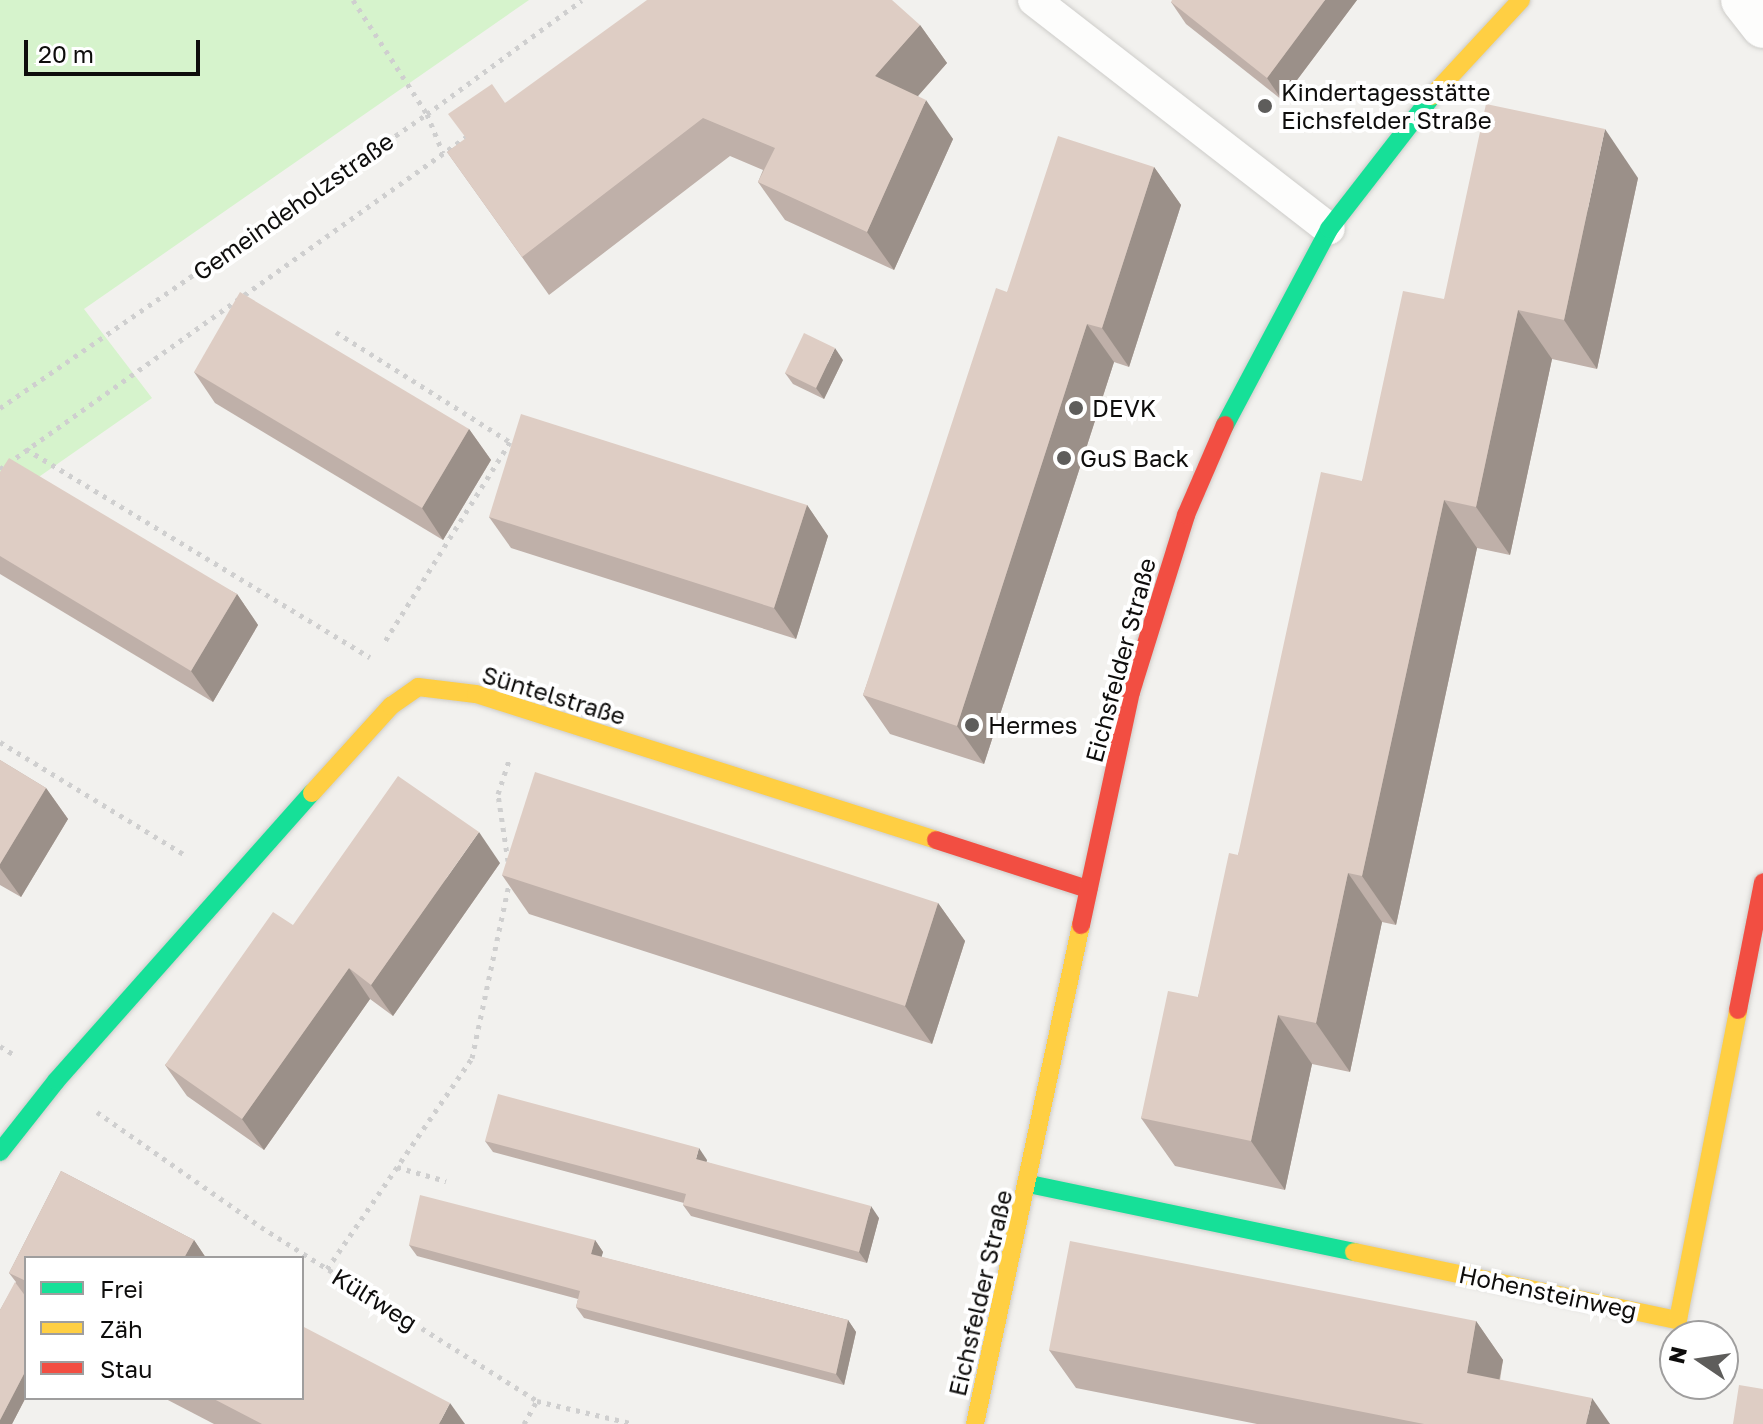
<!DOCTYPE html>
<meta charset="utf-8">
<style>
body{margin:0}
#map{position:relative;width:1763px;height:1424px;overflow:hidden;background:#f2f1ee;font-family:"Golos Text",sans-serif}
div>[style]{position:absolute}
.green>*{inset:0;background:#d6f3cc}
.path>*{height:5px;margin-top:-2.5px;transform-origin:0;background:repeating-linear-gradient(90deg,#cfcfcf 0 4px,transparent 0 10px)}
.roads{filter:drop-shadow(0 0 2px #cdccc9) drop-shadow(0 0 2px #cdccc9)}
.lane>*{height:32px;margin:-16px;padding:0 16px;transform-origin:16px;border-radius:16px;background:#fdfdfc}
.street>*{height:44px;margin:-22px;padding:0 22px;transform-origin:22px;border-radius:22px;background:#fdfdfc}
.fast>*{height:18px;margin:-9px;padding:0 9px;transform-origin:9px;border-radius:9px;background:#16e098}
.slow>*{height:18px;margin:-9px;padding:0 9px;transform-origin:9px;border-radius:9px;background:#ffcf43}
.jam>*{height:18px;margin:-9px;padding:0 9px;transform-origin:9px;border-radius:9px;background:#f24e42}
.wall>*{inset:0;background:#bfb0a9}
.shaded-wall>*{inset:0;background:#9b9089}
.building>*{inset:0;background:#decdc4}
.dots>*{width:22px;height:22px;translate:-50% -50%;box-sizing:border-box;border:4px solid #fff;border-radius:50%}
span{translate:-50% -50%;white-space:nowrap;text-align:center;line-height:1.15;-webkit-text-stroke:8px #fff;paint-order:stroke}
.poi-label{font-size:24px;color:#0e0d0c}
.left{translate:0 -50%;text-align:left}
.street-label{font-size:24px;color:#0e0d0c}
.legend{position:absolute;left:24px;top:1256px;width:280px;height:144px;box-sizing:border-box;background:#fff;border:2px solid #9f9e9e;margin:0;padding:10px 14px;list-style:none;font-size:24px;color:#0e0d0c}
.legend li{display:flex;align-items:center;gap:16px;height:40px}
.legend b{width:40px;border:2px solid #9f9e9e}
.north{position:absolute;left:1659px;top:1320px;width:80px;height:80px;box-sizing:border-box;background:#fff;border:2px solid #9f9e9e;border-radius:50%;rotate:283deg;font-size:22px;font-weight:700;line-height:32px;text-align:center;color:#0e0d0c}
.north::after{content:'';display:block;margin:auto;width:28px;height:36px;background:#5e5d5b;clip-path:polygon(50% 0,100% 100%,50% 72%,0 100%)}
.scale{position:absolute;left:24px;top:40px;width:176px;height:36px;box-sizing:border-box;border:4px solid #0e0d0c;border-top:0;padding-left:10px;font-size:24px;line-height:28px;white-space:nowrap;color:#0e0d0c;-webkit-text-stroke:6px #fff;paint-order:stroke}
</style>
<div id="map">
<div class="green">
<i style="clip-path:polygon(0 0,529px 0,84px 309px,152px 398px,0 504px)"></i>
</div>
<div class="path">
<i style="left:353px;top:0;width:136px;rotate:57deg"></i>
<i style="left:427px;top:114px;width:42px;rotate:67.7deg"></i>
<i style="left:336px;top:332px;width:206px;rotate:32.3deg"></i>
<i style="left:510px;top:442px;width:237px;rotate:122.1deg"></i>
<i style="left:0;top:408px;width:518px;rotate:-34.55deg"></i>
<i style="left:427px;top:114px;width:192px;rotate:-36.3deg"></i>
<i style="left:26px;top:449px;width:402px;rotate:31.2deg"></i>
<i style="left:0;top:469px;width:576px;rotate:-35.46deg"></i>
<i style="left:0;top:742px;width:219px;rotate:31.4deg"></i>
<i style="left:508px;top:861px;width:68px;rotate:-98.5deg"></i>
<i style="left:498px;top:794px;width:35px;rotate:-72deg"></i>
<i style="left:0;top:1046px;width:15px;rotate:32deg"></i>
<i style="left:97px;top:1112px;width:200px;rotate:35deg"></i>
<i style="left:261px;top:1227px;width:326px;rotate:32.2deg"></i>
<i style="left:537px;top:1401px;width:100px;rotate:13.3deg"></i>
<i style="left:397px;top:1167px;width:51px;rotate:15.9deg"></i>
<i style="left:327px;top:1269px;width:256px;rotate:-55.5deg"></i>
<i style="left:472px;top:1058px;width:183px;rotate:-78deg"></i>
<i style="left:524px;top:1424px;width:26px;rotate:-61deg"></i>
</div>
<div class="roads">
<div class="lane">
<i style="left:1034px;top:0;width:373px;rotate:37.8deg"></i>
</div>
<div class="street">
<i style="left:1743px;top:0;width:33px;rotate:52deg"></i>
</div>
<div class="fast">
<i style="left:1225px;top:425px;width:222px;rotate:-62deg"></i>
<i style="left:1329px;top:229px;width:168px;rotate:-52.2deg"></i>
<i style="left:0;top:1152px;width:90px;rotate:-51.7deg"></i>
<i style="left:56px;top:1081px;width:385px;rotate:-48.4deg"></i>
<i style="left:1029px;top:1184px;width:332px;rotate:11.8deg"></i>
</div>
<div class="slow">
<i style="left:1432px;top:96px;width:131px;rotate:-47.2deg"></i>
<i style="left:312px;top:793px;width:118px;rotate:-47.8deg"></i>
<i style="left:391px;top:706px;width:33px;rotate:-35deg"></i>
<i style="left:418px;top:687px;width:58px;rotate:6.9deg"></i>
<i style="left:476px;top:694px;width:483px;rotate:17.6deg"></i>
<i style="left:1354px;top:1252px;width:331px;rotate:11.9deg"></i>
<i style="left:1678px;top:1320px;width:316px;rotate:-79deg"></i>
<i style="left:975px;top:1424px;width:510px;rotate:-78.01deg"></i>
</div>
<div class="jam">
<i style="left:936px;top:840px;width:160px;rotate:17.9deg"></i>
<i style="left:1081px;top:925px;width:238px;rotate:-77.9deg"></i>
<i style="left:1131px;top:692px;width:185px;rotate:-72.7deg"></i>
<i style="left:1186px;top:515px;width:98px;rotate:-66.6deg"></i>
<i style="left:1738px;top:1010px;width:130px;rotate:-78.9deg"></i>
</div>
</div>
<div class="wall">
<i style="clip-path:polygon(1357px 0,1282px 100px,1186px 24px,1171px 2px)"></i>
<i style="clip-path:polygon(920px 25px,947px 63px,918px 96px,953px 139px,894px 270px,785px 220px,758px 182px,763px 170px,730px 156px,549px 295px,447px 152px,466px 139px,505px 103px)"></i>
<i style="clip-path:polygon(1154px 167px,1181px 205px,1129px 367px,1114px 362px,984px 764px,890px 734px,863px 695px,1007px 292px)"></i>
<i style="clip-path:polygon(1638px 178px,1597px 369px,1552px 359px,1510px 555px,1477px 548px,1396px 925px,1382px 922px,1350px 1072px,1312px 1064px,1285px 1190px,1175px 1166px,1141px 1118px,1198px 997px,1238px 855px,1362px 481px,1444px 299px)"></i>
<i style="clip-path:polygon(843px 360px,824px 399px,793px 384px,785px 373px)"></i>
<i style="clip-path:polygon(194px 372px,469px 429px,491px 460px,443px 540px,215px 403px)"></i>
<i style="clip-path:polygon(0 472px,237px 594px,258px 625px,213px 702px,0 574px)"></i>
<i style="clip-path:polygon(807px 505px,828px 536px,796px 639px,511px 548px,489px 517px)"></i>
<i style="clip-path:polygon(0 760px,46px 788px,68px 819px,21px 897px,0 885px)"></i>
<i style="clip-path:polygon(500px 863px,393px 1016px,370px 999px,264px 1150px,187px 1096px,165px 1065px,293px 925px)"></i>
<i style="clip-path:polygon(502px 875px,938px 903px,965px 941px,932px 1044px,529px 914px)"></i>
<i style="clip-path:polygon(485px 1141px,707px 1160px,706px 1162px,879px 1218px,867px 1263px,691px 1216px,683px 1205px,684px 1203px,493px 1152px)"></i>
<i style="clip-path:polygon(61px 1171px,194px 1240px,206px 1258px,26px 1258px,26px 1397px,12px 1424px,0 1424px,0 1310px,16px 1282px,9px 1273px)"></i>
<i style="clip-path:polygon(595px 1240px,603px 1252px,601px 1257px,848px 1320px,856px 1332px,844px 1385px,584px 1318px,576px 1307px,578px 1299px,417px 1256px,409px 1245px)"></i>
<i style="clip-path:polygon(1476px 1321px,1503px 1360px,1500px 1380px,1610px 1424px,1257px 1424px,1076px 1388px,1049px 1350px)"></i>
<i style="clip-path:polygon(164px 1398px,302px 1398px,465px 1424px,214px 1424px)"></i>
</div>
<div class="shaded-wall">
<i style="clip-path:polygon(1325px 0,1357px 0,1282px 100px,1267px 78px)"></i>
<i style="clip-path:polygon(920px 25px,947px 63px,902px 114px,875px 76px)"></i>
<i style="clip-path:polygon(926px 100px,953px 139px,894px 270px,867px 232px)"></i>
<i style="clip-path:polygon(1605px 129px,1638px 178px,1597px 369px,1564px 320px)"></i>
<i style="clip-path:polygon(1154px 167px,1181px 205px,1129px 367px,1102px 328px)"></i>
<i style="clip-path:polygon(1518px 310px,1552px 359px,1510px 555px,1476px 507px)"></i>
<i style="clip-path:polygon(1087px 324px,1114px 362px,984px 764px,957px 726px)"></i>
<i style="clip-path:polygon(835px 348px,843px 360px,824px 399px,816px 388px)"></i>
<i style="clip-path:polygon(469px 429px,491px 460px,443px 540px,422px 508px)"></i>
<i style="clip-path:polygon(1444px 500px,1477px 548px,1396px 925px,1362px 876px)"></i>
<i style="clip-path:polygon(807px 505px,828px 536px,796px 639px,774px 608px)"></i>
<i style="clip-path:polygon(237px 594px,258px 625px,213px 702px,191px 671px)"></i>
<i style="clip-path:polygon(46px 788px,68px 819px,21px 897px,0 868px,0 864px)"></i>
<i style="clip-path:polygon(479px 832px,500px 863px,393px 1016px,371px 985px)"></i>
<i style="clip-path:polygon(1348px 873px,1382px 922px,1350px 1072px,1316px 1023px)"></i>
<i style="clip-path:polygon(938px 903px,965px 941px,932px 1044px,905px 1006px)"></i>
<i style="clip-path:polygon(349px 968px,370px 999px,264px 1150px,242px 1119px)"></i>
<i style="clip-path:polygon(1278px 1015px,1312px 1064px,1285px 1190px,1251px 1141px)"></i>
<i style="clip-path:polygon(699px 1148px,707px 1160px,704px 1171px,696px 1159px)"></i>
<i style="clip-path:polygon(871px 1206px,879px 1218px,867px 1263px,859px 1252px)"></i>
<i style="clip-path:polygon(194px 1240px,206px 1258px,184px 1258px)"></i>
<i style="clip-path:polygon(595px 1240px,603px 1252px,599px 1266px,591px 1254px)"></i>
<i style="clip-path:polygon(848px 1320px,856px 1332px,844px 1385px,836px 1374px)"></i>
<i style="clip-path:polygon(1476px 1321px,1503px 1360px,1493px 1411px,1467px 1373px)"></i>
<i style="clip-path:polygon(26px 1370px,26px 1397px,12px 1424px,0 1424px,0 1420px)"></i>
<i style="clip-path:polygon(1592px 1398px,1610px 1424px,1586px 1424px)"></i>
<i style="clip-path:polygon(450px 1403px,465px 1424px,439px 1424px)"></i>
</div>
<div class="building">
<i style="clip-path:polygon(647px 0,892px 0,920px 25px,875px 76px,926px 100px,867px 232px,758px 182px,775px 148px,703px 118px,522px 257px,447px 152px,466px 138px,448px 114px,492px 84px,505px 103px)"></i>
<i style="clip-path:polygon(1172px 0,1325px 0,1267px 78px,1171px 2px)"></i>
<i style="clip-path:polygon(1486px 104px,1605px 129px,1564px 320px,1518px 310px,1476px 507px,1444px 500px,1362px 876px,1348px 873px,1316px 1023px,1278px 1015px,1251px 1141px,1141px 1118px,1168px 991px,1198px 997px,1229px 853px,1238px 855px,1321px 472px,1362px 481px,1403px 291px,1444px 299px)"></i>
<i style="clip-path:polygon(1058px 136px,1154px 167px,1102px 328px,1087px 324px,957px 726px,863px 695px,996px 288px,1007px 292px)"></i>
<i style="clip-path:polygon(240px 292px,469px 429px,422px 508px,194px 372px)"></i>
<i style="clip-path:polygon(804px 333px,835px 348px,816px 388px,785px 373px)"></i>
<i style="clip-path:polygon(521px 414px,807px 505px,774px 608px,489px 517px)"></i>
<i style="clip-path:polygon(9px 458px,237px 594px,191px 671px,0 556px,0 472px)"></i>
<i style="clip-path:polygon(0 760px,46px 788px,0 864px)"></i>
<i style="clip-path:polygon(535px 772px,938px 903px,905px 1006px,502px 875px)"></i>
<i style="clip-path:polygon(398px 776px,479px 832px,371px 985px,349px 968px,242px 1119px,165px 1065px,273px 912px,293px 925px)"></i>
<i style="clip-path:polygon(498px 1094px,699px 1148px,696px 1159px,871px 1206px,859px 1252px,683px 1205px,686px 1194px,485px 1141px)"></i>
<i style="clip-path:polygon(61px 1171px,194px 1240px,184px 1258px,26px 1258px,26px 1281px,9px 1273px)"></i>
<i style="clip-path:polygon(420px 1195px,595px 1240px,591px 1254px,848px 1320px,836px 1374px,576px 1307px,580px 1291px,409px 1245px)"></i>
<i style="clip-path:polygon(1070px 1241px,1476px 1321px,1467px 1373px,1592px 1398px,1586px 1424px,1424px 1424px,1049px 1350px)"></i>
<i style="clip-path:polygon(15px 1282px,26px 1297px,26px 1370px,0 1420px,0 1310px)"></i>
<i style="clip-path:polygon(302px 1326px,450px 1403px,439px 1424px,262px 1424px,212px 1398px,302px 1398px)"></i>
<i style="clip-path:polygon(1739px 1385px,1763px 1389px,1763px 1424px,1733px 1424px)"></i>
</div>
<div class="dots">
<i style="left:1265px;top:106px;background:#5e5d5b"></i>
<i style="left:1076px;top:408px;background:#5e5d5b"></i>
<i style="left:1064px;top:458px;background:#5e5d5b"></i>
<i style="left:972px;top:725px;background:#5e5d5b"></i>
</div>
<div class="poi-label">
<span class="left" style="left:1281px;top:106px">Kindertagesstätte<br>Eichsfelder Straße</span>
<span class="left" style="left:1092px;top:408px">DEVK</span>
<span class="left" style="left:1080px;top:458px">GuS Back</span>
<span class="left" style="left:988px;top:725px">Hermes</span>
</div>
<div class="street-label">
<span style="left:293px;top:206px;rotate:-35deg">Gemeindeholzstraße</span>
<span style="left:1120px;top:660px;rotate:-75deg">Eichsfelder Straße</span>
<span style="left:554px;top:695px;rotate:17deg">Süntelstraße</span>
<span style="left:1548px;top:1292px;rotate:12deg">Hohensteinweg</span>
<span style="left:980px;top:1293px;rotate:-77deg">Eichsfelder Straße</span>
<span style="left:375px;top:1299px;rotate:32deg">Külfweg</span>
</div>
<ul class="legend">
<li><b style="height:10px;background:#16e098"></b>Frei</li>
<li><b style="height:10px;background:#ffcf43"></b>Zäh</li>
<li><b style="height:10px;background:#f24e42"></b>Stau</li>
</ul>
<div class="north">N</div>
<div class="scale">20 m</div>
</div>
